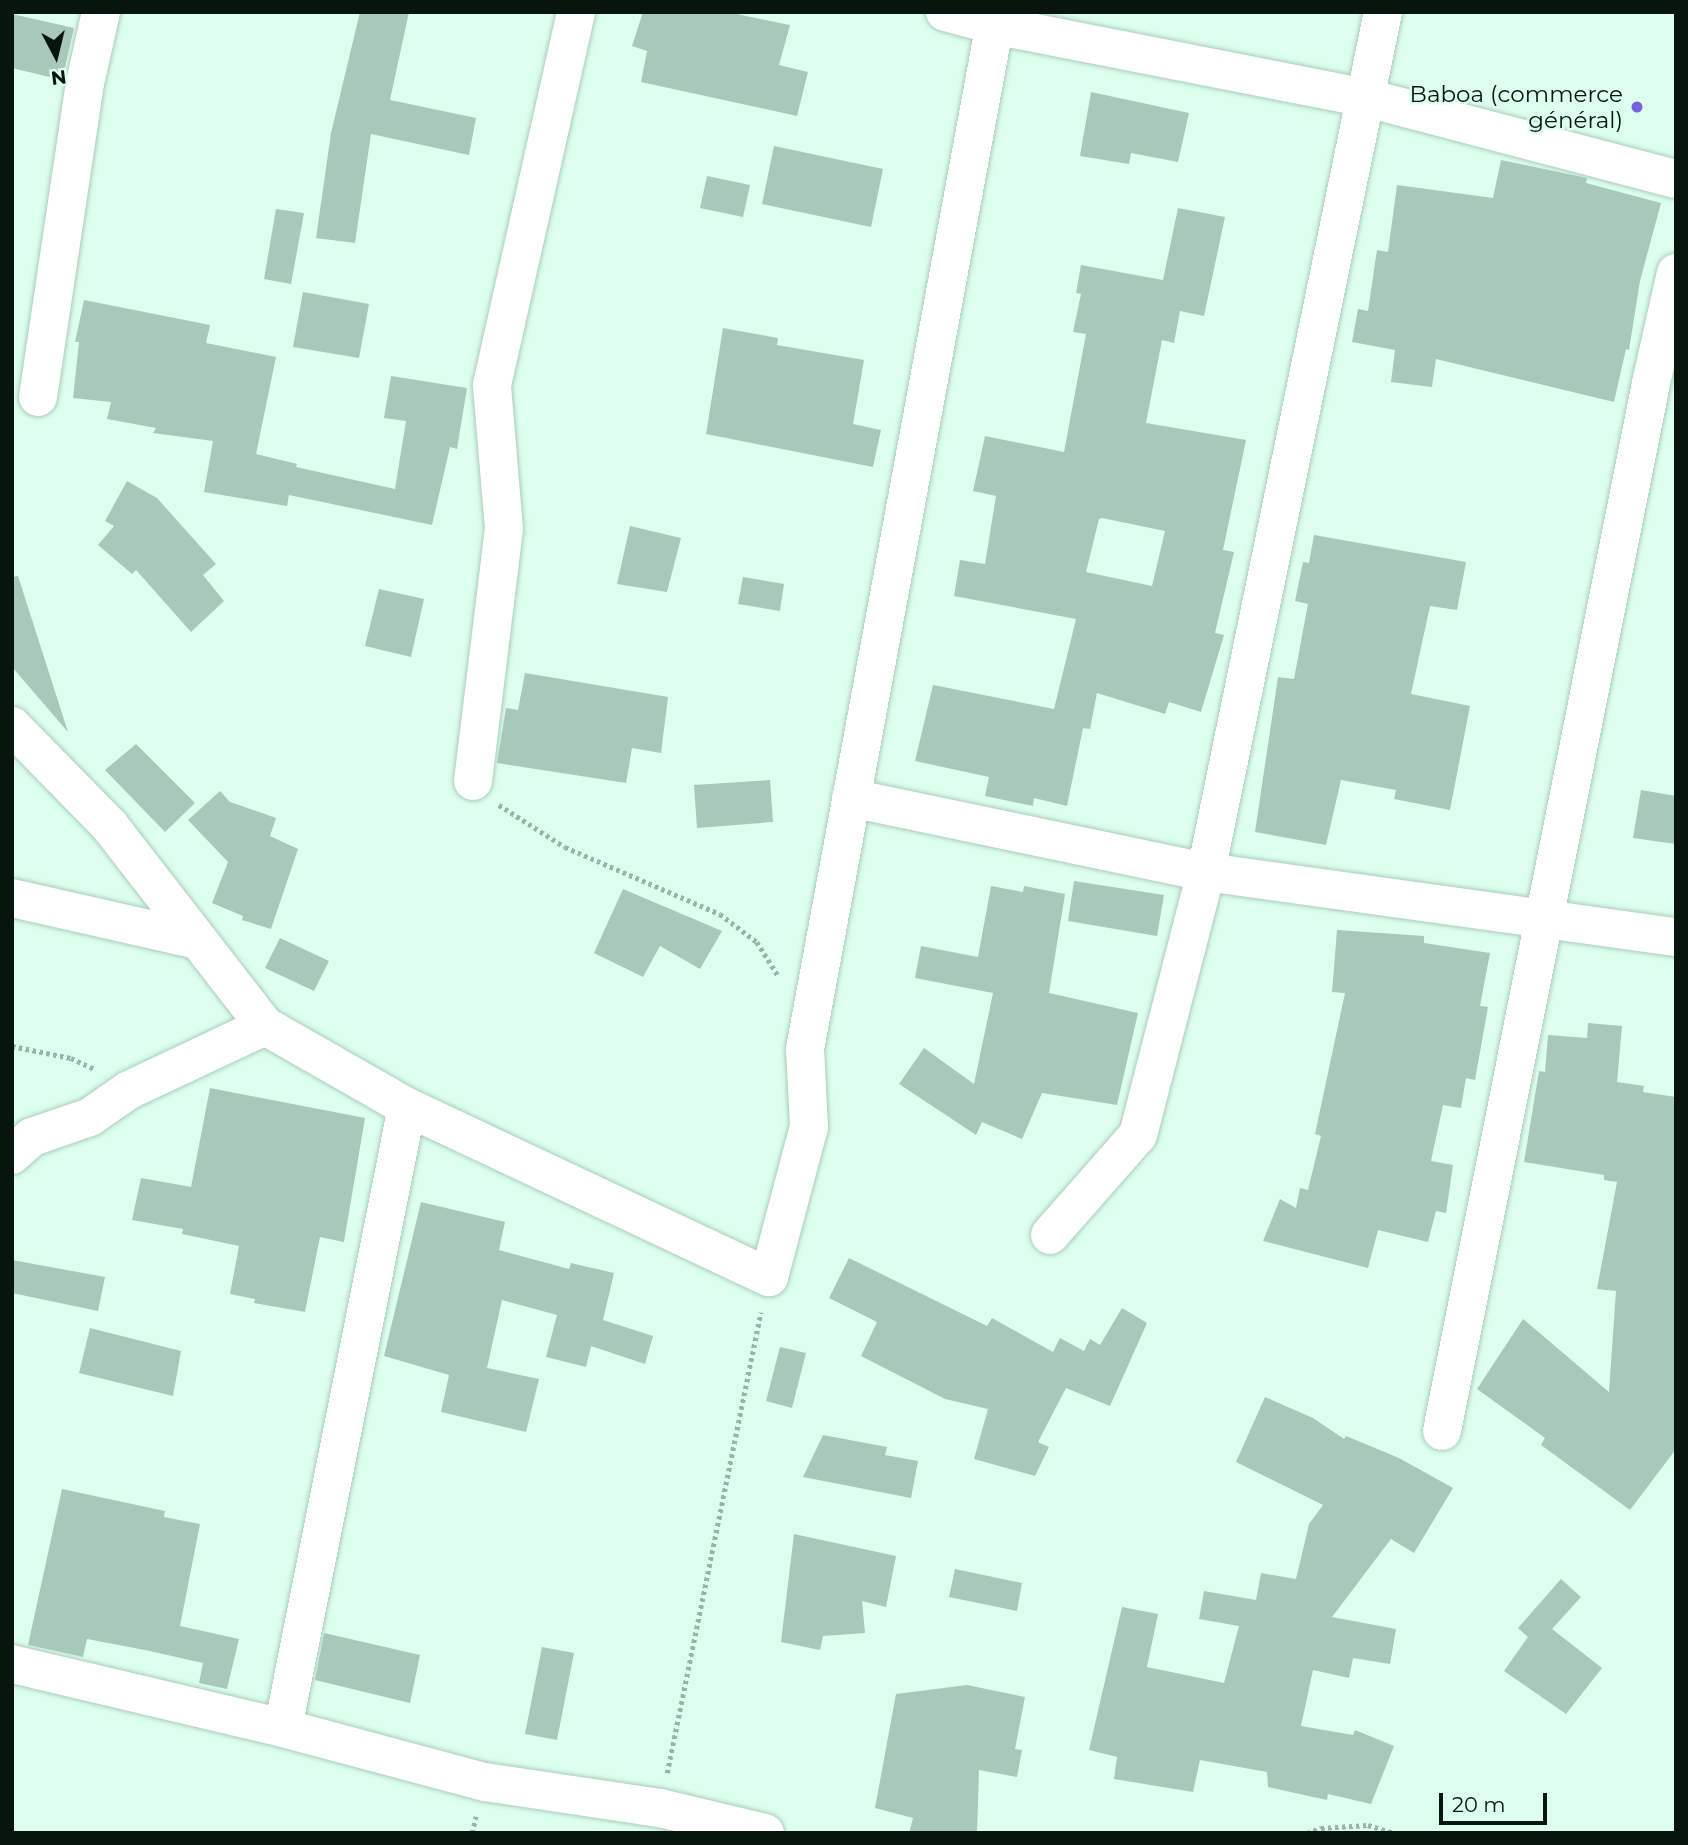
<!DOCTYPE html>
<meta charset="utf-8">
<style>
body{margin:0}
#map{position:relative;width:1688px;height:1845px;overflow:hidden;background:#dcffee;font-family:Montserrat,sans-serif}
div>[style]{position:absolute}
.building>*{inset:0;background:#a8c9b9}
.path>*{height:4.5px;margin-top:-2.25px;transform-origin:0;background:repeating-linear-gradient(90deg,#98b4a7 0 3.5px,transparent 0 7px)}
.roads{filter:drop-shadow(0 0 2px #acb) drop-shadow(0 0 2px #acb)}
.minor>*{height:38px;margin:-19px;padding:0 19px;transform-origin:19px;border-radius:19px;background:#fff}
.dots>*{width:19px;height:19px;translate:-50% -50%;box-sizing:border-box;border:4px solid #dcffee;border-radius:50%}
span{translate:-50% -50%;white-space:nowrap;text-align:center;line-height:1.15;-webkit-text-stroke:5px #dcffee;paint-order:stroke}
.poi-label{font-size:23px;color:#08150f}
.right{translate:-100% -50%;text-align:right}
.frame{position:absolute;inset:0;border:14px solid #08150f;pointer-events:none}
.north{position:absolute;left:21px;top:21px;width:70px;height:70px;-webkit-text-stroke:5px #dcffee;paint-order:stroke;rotate:173deg;font-size:19px;font-weight:700;line-height:28px;text-align:center;color:#08150f}
.north::after{content:'';display:block;margin:auto;width:24px;height:32px;background:#08150f;clip-path:polygon(50% 0,100% 100%,50% 72%,0 100%)}
.scale{position:absolute;left:1439px;top:1793px;width:108px;height:32px;box-sizing:border-box;border:4px solid #08150f;border-top:0;padding-left:9px;font-size:21px;line-height:24px;white-space:nowrap;color:#08150f;-webkit-text-stroke:5px #dcffee;paint-order:stroke}
</style>
<div id="map">
<div class="building">
<i style="clip-path:polygon(360px 12px,409px 12px,390px 100px,476px 118px,469px 155px,371px 134px,355px 243px,316px 238px,331px 133px)"></i>
<i style="clip-path:polygon(643px 12px,727px 12px,790px 25px,779px 65px,808px 72px,797px 116px,641px 82px,647px 51px,632px 46px)"></i>
<i style="clip-path:polygon(12px 14px,74px 28px,62px 80px,12px 68px)"></i>
<i style="clip-path:polygon(1091px 92px,1189px 113px,1178px 162px,1131px 153px,1129px 164px,1080px 156px)"></i>
<i style="clip-path:polygon(774px 146px,883px 169px,871px 227px,762px 204px)"></i>
<i style="clip-path:polygon(1501px 160px,1587px 178px,1586px 183px,1661px 203px,1640px 281px,1629px 350px,1626px 349px,1614px 402px,1436px 359px,1432px 387px,1391px 382px,1395px 350px,1352px 342px,1358px 309px,1368px 311px,1377px 250px,1388px 252px,1397px 185px,1493px 198px)"></i>
<i style="clip-path:polygon(707px 176px,750px 185px,743px 217px,700px 208px)"></i>
<i style="clip-path:polygon(evenodd,1178px 208px,1225px 217px,1204px 316px,1180px 311px,1174px 343px,1162px 340px,1146px 423px,1246px 440px,1223px 550px,1234px 552px,1215px 633px,1224px 635px,1201px 712px,1169px 702px,1165px 714px,1097px 693px,1090px 729px,1083px 728px,1067px 806px,1034px 798px,1033px 806px,985px 796px,989px 777px,915px 761px,933px 685px,1054px 709px,1076px 619px,954px 596px,960px 560px,985px 564px,996px 496px,973px 491px,985px 436px,1064px 452px,1086px 334px,1073px 332px,1081px 294px,1076px 293px,1081px 265px,1163px 280px,1178px 208px,1102px 518px,1165px 531px,1152px 586px,1086px 572px,1099px 519px,1102px 518px)"></i>
<i style="clip-path:polygon(276px 209px,304px 213px,291px 284px,264px 279px)"></i>
<i style="clip-path:polygon(303px 292px,369px 304px,359px 358px,293px 347px)"></i>
<i style="clip-path:polygon(84px 300px,210px 325px,206px 343px,276px 357px,256px 454px,297px 464px,296px 467px,395px 489px,406px 421px,384px 418px,391px 376px,467px 388px,457px 449px,450px 447px,432px 525px,289px 495px,287px 506px,204px 492px,213px 441px,153px 433px,156px 428px,107px 419px,111px 402px,73px 398px,79px 342px,75px 342px)"></i>
<i style="clip-path:polygon(723px 328px,778px 338px,777px 345px,864px 360px,853px 424px,881px 430px,873px 467px,706px 434px)"></i>
<i style="clip-path:polygon(127px 481px,157px 498px,216px 564px,203px 575px,224px 601px,191px 632px,136px 570px,132px 574px,98px 545px,114px 526px,105px 521px)"></i>
<i style="clip-path:polygon(630px 526px,681px 538px,667px 592px,617px 584px)"></i>
<i style="clip-path:polygon(1314px 535px,1466px 562px,1457px 610px,1430px 606px,1411px 694px,1470px 706px,1450px 810px,1394px 799px,1396px 790px,1341px 780px,1326px 845px,1255px 832px,1278px 677px,1294px 679px,1308px 604px,1295px 601px,1303px 562px,1309px 563px)"></i>
<i style="clip-path:polygon(18px 576px,68px 732px,12px 667px,12px 577px)"></i>
<i style="clip-path:polygon(743px 577px,784px 584px,780px 611px,738px 604px)"></i>
<i style="clip-path:polygon(379px 589px,424px 599px,411px 657px,365px 646px)"></i>
<i style="clip-path:polygon(525px 673px,668px 697px,661px 753px,632px 748px,626px 783px,497px 763px,506px 708px,518px 710px)"></i>
<i style="clip-path:polygon(136px 744px,195px 803px,165px 832px,105px 770px)"></i>
<i style="clip-path:polygon(770px 780px,773px 822px,697px 828px,694px 785px)"></i>
<i style="clip-path:polygon(1641px 790px,1676px 796px,1676px 844px,1633px 838px)"></i>
<i style="clip-path:polygon(220px 791px,230px 802px,276px 818px,270px 836px,298px 849px,271px 929px,242px 920px,243px 916px,212px 903px,228px 862px,188px 820px)"></i>
<i style="clip-path:polygon(1074px 881px,1164px 895px,1157px 936px,1068px 921px)"></i>
<i style="clip-path:polygon(991px 886px,1023px 892px,1024px 886px,1065px 894px,1049px 993px,1138px 1013px,1117px 1105px,1042px 1093px,1022px 1139px,982px 1122px,976px 1135px,899px 1084px,924px 1048px,974px 1084px,993px 993px,915px 978px,921px 946px,978px 957px)"></i>
<i style="clip-path:polygon(623px 889px,722px 931px,700px 969px,660px 946px,643px 977px,594px 953px)"></i>
<i style="clip-path:polygon(1337px 930px,1424px 936px,1424px 943px,1490px 953px,1480px 1006px,1488px 1007px,1475px 1080px,1466px 1078px,1461px 1108px,1443px 1105px,1431px 1161px,1453px 1165px,1446px 1213px,1436px 1211px,1428px 1242px,1378px 1230px,1368px 1268px,1263px 1241px,1280px 1199px,1296px 1208px,1300px 1188px,1308px 1190px,1321px 1136px,1315px 1134px,1345px 993px,1332px 992px)"></i>
<i style="clip-path:polygon(280px 938px,329px 961px,314px 991px,265px 968px)"></i>
<i style="clip-path:polygon(1588px 1023px,1622px 1026px,1617px 1082px,1644px 1086px,1643px 1092px,1676px 1097px,1676px 1449px,1630px 1510px,1541px 1445px,1545px 1438px,1477px 1389px,1523px 1319px,1609px 1392px,1616px 1291px,1597px 1289px,1617px 1182px,1604px 1180px,1604px 1175px,1524px 1162px,1539px 1071px,1545px 1072px,1548px 1035px,1587px 1038px)"></i>
<i style="clip-path:polygon(210px 1088px,365px 1118px,344px 1242px,320px 1237px,305px 1312px,254px 1303px,255px 1299px,230px 1294px,239px 1246px,182px 1234px,183px 1229px,132px 1220px,141px 1178px,191px 1187px)"></i>
<i style="clip-path:polygon(421px 1202px,505px 1222px,499px 1250px,569px 1269px,571px 1263px,614px 1273px,603px 1320px,653px 1336px,645px 1364px,591px 1346px,586px 1367px,546px 1357px,557px 1315px,502px 1300px,487px 1368px,539px 1379px,526px 1432px,441px 1412px,449px 1375px,384px 1356px)"></i>
<i style="clip-path:polygon(849px 1258px,987px 1326px,992px 1318px,1053px 1352px,1060px 1338px,1084px 1351px,1090px 1339px,1100px 1345px,1122px 1308px,1147px 1323px,1110px 1406px,1066px 1388px,1038px 1442px,1049px 1447px,1035px 1476px,974px 1459px,988px 1409px,945px 1399px,861px 1356px,877px 1322px,829px 1298px)"></i>
<i style="clip-path:polygon(12px 1260px,105px 1277px,98px 1311px,12px 1293px)"></i>
<i style="clip-path:polygon(90px 1328px,181px 1351px,173px 1396px,79px 1373px)"></i>
<i style="clip-path:polygon(780px 1347px,806px 1353px,792px 1408px,766px 1401px)"></i>
<i style="clip-path:polygon(1265px 1397px,1313px 1418px,1344px 1439px,1346px 1436px,1399px 1458px,1453px 1488px,1414px 1553px,1391px 1539px,1332px 1617px,1396px 1629px,1390px 1664px,1353px 1658px,1349px 1678px,1313px 1670px,1301px 1726px,1353px 1735px,1355px 1730px,1394px 1746px,1371px 1804px,1328px 1794px,1327px 1800px,1268px 1787px,1267px 1772px,1200px 1760px,1193px 1792px,1114px 1779px,1117px 1757px,1089px 1750px,1122px 1607px,1158px 1614px,1147px 1667px,1224px 1683px,1239px 1626px,1199px 1619px,1204px 1591px,1256px 1600px,1261px 1573px,1296px 1579px,1309px 1524px,1323px 1505px,1236px 1462px)"></i>
<i style="clip-path:polygon(823px 1435px,887px 1447px,885px 1455px,918px 1461px,911px 1498px,803px 1477px)"></i>
<i style="clip-path:polygon(62px 1489px,165px 1511px,164px 1517px,200px 1524px,180px 1626px,239px 1639px,227px 1689px,199px 1683px,203px 1663px,145px 1650px,87px 1639px,83px 1657px,28px 1645px)"></i>
<i style="clip-path:polygon(794px 1534px,896px 1556px,886px 1607px,862px 1601px,865px 1633px,823px 1636px,820px 1650px,781px 1642px)"></i>
<i style="clip-path:polygon(955px 1569px,1022px 1583px,1017px 1611px,949px 1597px)"></i>
<i style="clip-path:polygon(1561px 1579px,1581px 1597px,1552px 1629px,1602px 1668px,1566px 1714px,1504px 1671px,1528px 1637px,1518px 1628px)"></i>
<i style="clip-path:polygon(324px 1633px,420px 1655px,410px 1703px,315px 1680px)"></i>
<i style="clip-path:polygon(542px 1647px,574px 1653px,557px 1740px,525px 1734px)"></i>
<i style="clip-path:polygon(967px 1685px,1025px 1697px,1015px 1749px,1022px 1750px,1017px 1777px,979px 1770px,977px 1833px,909px 1833px,913px 1818px,875px 1808px,896px 1694px)"></i>
</div>
<div class="path">
<i style="left:499px;top:805px;width:78px;rotate:32.5deg"></i>
<i style="left:565px;top:847px;width:169px;rotate:23.4deg"></i>
<i style="left:720px;top:914px;width:46px;rotate:37.1deg"></i>
<i style="left:757px;top:942px;width:41px;rotate:57.8deg"></i>
<i style="left:12px;top:1046px;width:60px;rotate:11.5deg"></i>
<i style="left:71px;top:1058px;width:26px;rotate:25deg"></i>
<i style="left:667px;top:1773px;width:470px;rotate:-78.5deg"></i>
<i style="left:472px;top:1833px;width:17px;rotate:-77deg"></i>
<i style="left:1307px;top:1833px;width:15px;rotate:-20deg"></i>
<i style="left:1321px;top:1828px;width:47px;rotate:-3.7deg"></i>
<i style="left:1368px;top:1825px;width:27px;rotate:17deg"></i>
</div>
<div class="roads">
<div class="minor">
<i style="left:945px;top:12px;width:51px;rotate:14.9deg"></i>
<i style="left:994px;top:25px;width:380px;rotate:11.1deg"></i>
<i style="left:1367px;top:98px;width:319px;rotate:14.7deg"></i>
<i style="left:38px;top:397px;width:317px;rotate:-81.5deg"></i>
<i style="left:85px;top:83px;width:73px;rotate:-77.3deg"></i>
<i style="left:12px;top:726px;width:139px;rotate:45.6deg"></i>
<i style="left:109px;top:825px;width:254px;rotate:52.2deg"></i>
<i style="left:265px;top:1026px;width:163px;rotate:29.7deg"></i>
<i style="left:407px;top:1107px;width:400px;rotate:25.2deg"></i>
<i style="left:769px;top:1277px;width:155px;rotate:-75.1deg"></i>
<i style="left:809px;top:1127px;width:78px;rotate:-92.9deg"></i>
<i style="left:805px;top:1049px;width:1055px;rotate:-79.51deg"></i>
<i style="left:473px;top:781px;width:254px;rotate:-83deg"></i>
<i style="left:504px;top:529px;width:144px;rotate:-94.8deg"></i>
<i style="left:492px;top:385px;width:382px;rotate:-77.3deg"></i>
<i style="left:851px;top:798px;width:363px;rotate:11.8deg"></i>
<i style="left:1206px;top:872px;width:474px;rotate:7.9deg"></i>
<i style="left:12px;top:898px;width:190px;rotate:12.8deg"></i>
<i style="left:12px;top:1155px;width:27px;rotate:-42deg"></i>
<i style="left:32px;top:1137px;width:61px;rotate:-19deg"></i>
<i style="left:90px;top:1117px;width:47px;rotate:-34.7deg"></i>
<i style="left:129px;top:1090px;width:150px;rotate:-25.2deg"></i>
<i style="left:1050px;top:1235px;width:133px;rotate:-48.7deg"></i>
<i style="left:1138px;top:1135px;width:272px;rotate:-75.5deg"></i>
<i style="left:1206px;top:872px;width:878px;rotate:-78.37deg"></i>
<i style="left:1442px;top:1431px;width:1069px;rotate:-78.72deg"></i>
<i style="left:1651px;top:383px;width:113px;rotate:-77.2deg"></i>
<i style="left:12px;top:1664px;width:278px;rotate:13.3deg"></i>
<i style="left:283px;top:1728px;width:209px;rotate:15deg"></i>
<i style="left:485px;top:1782px;width:177px;rotate:8.5deg"></i>
<i style="left:660px;top:1808px;width:108px;rotate:13.4deg"></i>
<i style="left:283px;top:1728px;width:633px;rotate:-78.71deg"></i>
</div>
</div>
<div class="dots">
<i style="left:1637px;top:107px;background:#7661dc"></i>
</div>
<div class="poi-label">
<span class="right" style="left:1623px;top:107px">Baboa (commerce<br>général)</span>
</div>
<div class="frame"></div>
<div class="north">N</div>
<div class="scale">20 m</div>
</div>
